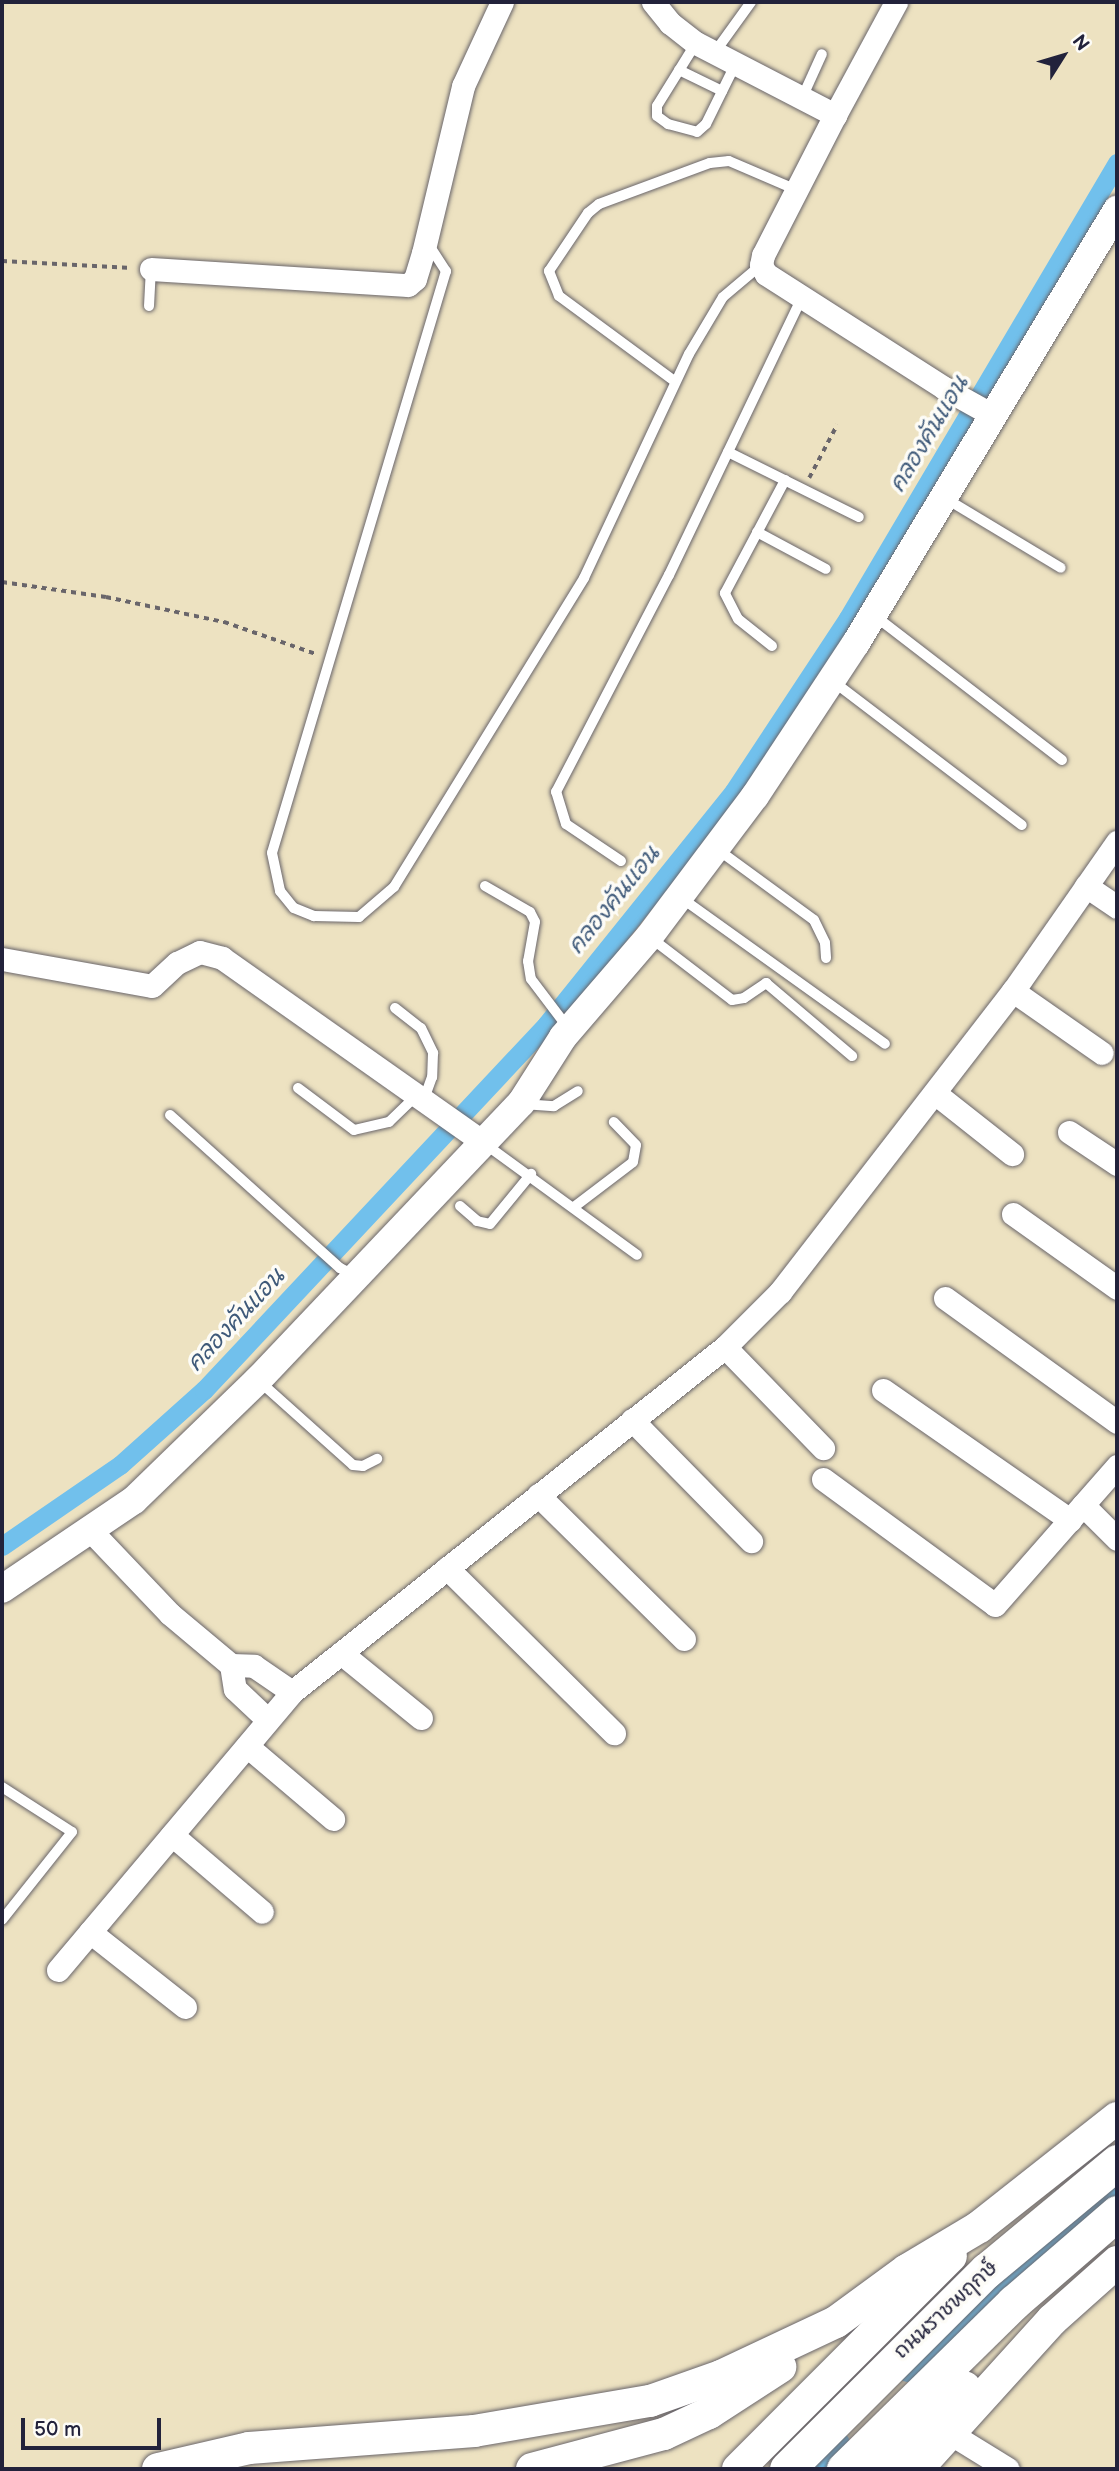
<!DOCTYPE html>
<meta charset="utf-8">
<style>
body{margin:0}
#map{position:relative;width:1119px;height:2471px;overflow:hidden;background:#ede2c1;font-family:"Balsamiq Sans","Playpen Sans Thai",sans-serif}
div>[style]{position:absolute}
.canal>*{height:19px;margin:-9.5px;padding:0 9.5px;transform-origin:9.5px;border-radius:9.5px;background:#71c0ec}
.path>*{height:3.5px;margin-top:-1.75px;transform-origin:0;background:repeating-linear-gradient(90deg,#69656a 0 5px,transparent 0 10px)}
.roads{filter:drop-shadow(0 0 2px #69656a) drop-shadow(0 0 2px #69656a)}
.service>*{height:10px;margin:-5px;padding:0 5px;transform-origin:5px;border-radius:5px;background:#fff}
.minor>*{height:23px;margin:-11.5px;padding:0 11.5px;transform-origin:11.5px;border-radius:11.5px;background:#fff}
.tertiary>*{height:28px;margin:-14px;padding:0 14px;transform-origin:14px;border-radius:14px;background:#fff}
.secondary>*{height:32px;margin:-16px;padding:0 16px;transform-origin:16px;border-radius:16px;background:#fff}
.primary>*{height:35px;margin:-17.5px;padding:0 17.5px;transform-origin:17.5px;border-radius:17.5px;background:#fff}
span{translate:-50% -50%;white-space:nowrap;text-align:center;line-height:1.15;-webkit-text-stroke:7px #fdfcf7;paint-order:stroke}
.street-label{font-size:21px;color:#22223b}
.water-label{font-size:23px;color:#3e5979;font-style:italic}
.frame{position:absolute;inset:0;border:4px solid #22223b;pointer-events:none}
.north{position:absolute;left:1028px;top:21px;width:70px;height:70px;-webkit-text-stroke:5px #fdfcf7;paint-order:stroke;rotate:53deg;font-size:19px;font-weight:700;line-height:28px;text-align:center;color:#22223b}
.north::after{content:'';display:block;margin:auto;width:24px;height:32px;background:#22223b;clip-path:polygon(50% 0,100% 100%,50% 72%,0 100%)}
.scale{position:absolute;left:21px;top:2418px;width:140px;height:32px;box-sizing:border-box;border:4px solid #22223b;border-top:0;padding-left:9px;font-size:21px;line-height:24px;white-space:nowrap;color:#22223b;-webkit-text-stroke:5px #fdfcf7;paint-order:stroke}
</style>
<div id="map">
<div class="canal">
<i style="left:2px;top:1546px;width:143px;rotate:-34.5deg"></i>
<i style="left:120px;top:1465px;width:113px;rotate:-41.8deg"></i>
<i style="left:204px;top:1390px;width:500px;rotate:-46.86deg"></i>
<i style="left:546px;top:1025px;width:300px;rotate:-51.2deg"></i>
<i style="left:734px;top:791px;width:207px;rotate:-56.6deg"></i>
<i style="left:848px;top:618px;width:529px;rotate:-59.41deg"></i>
<i style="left:907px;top:2372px;width:279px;rotate:-41.1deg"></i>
<i style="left:812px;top:2469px;width:39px;rotate:-46deg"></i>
</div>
<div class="path">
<i style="left:2px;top:261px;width:130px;rotate:3.1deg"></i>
<i style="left:809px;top:478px;width:60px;rotate:-62.2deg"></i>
<i style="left:2px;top:582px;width:105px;rotate:8.2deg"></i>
<i style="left:106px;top:597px;width:121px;rotate:12deg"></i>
<i style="left:224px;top:622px;width:97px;rotate:19.2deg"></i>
</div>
<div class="roads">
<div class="service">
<i style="left:696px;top:43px;width:74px;rotate:121.8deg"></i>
<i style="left:657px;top:106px;width:10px;rotate:90deg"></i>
<i style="left:657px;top:116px;width:14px;rotate:36deg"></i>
<i style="left:668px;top:124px;width:30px;rotate:15deg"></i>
<i style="left:697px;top:132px;width:12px;rotate:-42deg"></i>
<i style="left:706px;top:124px;width:68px;rotate:-63.8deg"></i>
<i style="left:715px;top:52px;width:62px;rotate:-54.2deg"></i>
<i style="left:679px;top:70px;width:48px;rotate:26deg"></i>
<i style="left:802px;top:98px;width:48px;rotate:-65.6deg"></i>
<i style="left:427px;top:242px;width:35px;rotate:57deg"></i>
<i style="left:446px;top:271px;width:607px;rotate:106.65deg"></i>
<i style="left:272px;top:853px;width:39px;rotate:78deg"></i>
<i style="left:280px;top:891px;width:22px;rotate:51deg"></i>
<i style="left:294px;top:908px;width:22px;rotate:22deg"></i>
<i style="left:314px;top:916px;width:45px;rotate:1.3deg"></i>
<i style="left:359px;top:917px;width:46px;rotate:-40.6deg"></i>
<i style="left:394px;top:887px;width:363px;rotate:-58.4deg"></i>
<i style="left:584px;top:578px;width:247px;rotate:-64.9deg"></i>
<i style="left:689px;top:354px;width:66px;rotate:-59.2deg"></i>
<i style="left:723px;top:297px;width:50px;rotate:-40.1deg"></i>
<i style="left:149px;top:306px;width:37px;rotate:-87deg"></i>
<i style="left:673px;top:380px;width:142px;rotate:-143.6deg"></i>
<i style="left:559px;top:296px;width:27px;rotate:-112deg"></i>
<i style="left:549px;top:271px;width:70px;rotate:-56.1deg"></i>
<i style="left:588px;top:213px;width:14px;rotate:-39deg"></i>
<i style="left:599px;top:204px;width:118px;rotate:-20.3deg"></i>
<i style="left:710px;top:163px;width:19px;rotate:-6deg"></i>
<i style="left:729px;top:161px;width:74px;rotate:23.1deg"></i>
<i style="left:728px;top:452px;width:146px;rotate:26.4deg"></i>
<i style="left:945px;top:498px;width:135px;rotate:31.1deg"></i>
<i style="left:757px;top:532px;width:78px;rotate:28.2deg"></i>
<i style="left:875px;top:616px;width:236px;rotate:37.6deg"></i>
<i style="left:772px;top:646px;width:43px;rotate:-141.5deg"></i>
<i style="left:738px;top:619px;width:29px;rotate:-117deg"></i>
<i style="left:725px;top:593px;width:128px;rotate:-62deg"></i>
<i style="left:834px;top:682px;width:236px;rotate:37.3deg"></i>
<i style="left:717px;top:849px;width:120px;rotate:36.2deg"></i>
<i style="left:814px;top:920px;width:25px;rotate:64deg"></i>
<i style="left:825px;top:943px;width:15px;rotate:86deg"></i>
<i style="left:621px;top:861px;width:66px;rotate:-146.1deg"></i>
<i style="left:566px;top:824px;width:34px;rotate:-107deg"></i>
<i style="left:556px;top:792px;width:245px;rotate:-62.5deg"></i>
<i style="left:669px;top:575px;width:307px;rotate:-64.4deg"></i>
<i style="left:485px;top:886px;width:52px;rotate:30deg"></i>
<i style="left:530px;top:912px;width:11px;rotate:63deg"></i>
<i style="left:535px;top:922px;width:40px;rotate:100deg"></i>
<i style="left:528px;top:961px;width:18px;rotate:81deg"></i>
<i style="left:531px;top:979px;width:63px;rotate:52.8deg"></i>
<i style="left:680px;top:897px;width:252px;rotate:35.6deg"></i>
<i style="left:651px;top:938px;width:102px;rotate:37.4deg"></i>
<i style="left:732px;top:1000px;width:12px;rotate:-9deg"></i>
<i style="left:744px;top:998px;width:27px;rotate:-34deg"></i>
<i style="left:766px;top:983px;width:113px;rotate:40.3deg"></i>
<i style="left:395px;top:1008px;width:33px;rotate:38deg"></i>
<i style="left:421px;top:1028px;width:28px;rotate:64deg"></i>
<i style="left:433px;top:1053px;width:24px;rotate:92deg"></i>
<i style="left:432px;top:1077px;width:27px;rotate:110deg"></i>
<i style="left:298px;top:1088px;width:70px;rotate:36.9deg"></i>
<i style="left:354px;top:1130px;width:36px;rotate:-13deg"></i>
<i style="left:389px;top:1122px;width:36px;rotate:-44deg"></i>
<i style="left:523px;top:1104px;width:31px;rotate:4deg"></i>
<i style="left:554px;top:1106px;width:28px;rotate:-32deg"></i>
<i style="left:170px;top:1115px;width:229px;rotate:42deg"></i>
<i style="left:340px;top:1268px;width:18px;rotate:27deg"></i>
<i style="left:485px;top:1144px;width:188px;rotate:36.1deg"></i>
<i style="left:460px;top:1206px;width:23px;rotate:41deg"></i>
<i style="left:477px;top:1221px;width:13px;rotate:13deg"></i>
<i style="left:490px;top:1224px;width:65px;rotate:-50.6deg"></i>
<i style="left:574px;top:1207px;width:74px;rotate:-37.3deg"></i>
<i style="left:633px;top:1162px;width:17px;rotate:-80deg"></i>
<i style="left:636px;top:1145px;width:32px;rotate:-134deg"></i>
<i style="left:258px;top:1380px;width:127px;rotate:41.8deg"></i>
<i style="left:353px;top:1465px;width:10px;rotate:6deg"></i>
<i style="left:363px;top:1466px;width:16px;rotate:-27deg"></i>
<i style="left:2px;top:1787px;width:83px;rotate:32.7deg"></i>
<i style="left:72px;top:1832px;width:112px;rotate:128.5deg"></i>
</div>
<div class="minor">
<i style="left:653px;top:2px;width:27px;rotate:51deg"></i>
<i style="left:670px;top:23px;width:33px;rotate:38deg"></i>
<i style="left:696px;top:43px;width:157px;rotate:27.4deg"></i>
<i style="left:835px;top:115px;width:157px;rotate:117.2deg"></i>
<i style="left:763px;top:255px;width:10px;rotate:101deg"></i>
<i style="left:761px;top:265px;width:10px;rotate:61deg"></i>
<i style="left:766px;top:274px;width:211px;rotate:32.6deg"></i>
<i style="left:944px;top:388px;width:57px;rotate:29.2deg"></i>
<i style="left:835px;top:115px;width:128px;rotate:-61.6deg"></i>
<i style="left:151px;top:269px;width:257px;rotate:3.6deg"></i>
<i style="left:408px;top:285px;width:9px;rotate:-41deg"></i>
<i style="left:415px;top:279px;width:27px;rotate:-73deg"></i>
<i style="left:423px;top:253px;width:172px;rotate:-76.5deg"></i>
<i style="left:463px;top:86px;width:93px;rotate:-65.1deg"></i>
<i style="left:1086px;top:886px;width:37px;rotate:34deg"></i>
<i style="left:2px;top:959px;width:152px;rotate:10.2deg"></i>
<i style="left:152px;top:986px;width:34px;rotate:-43deg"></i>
<i style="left:177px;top:963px;width:25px;rotate:-26deg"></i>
<i style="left:200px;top:952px;width:23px;rotate:15deg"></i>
<i style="left:222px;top:958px;width:319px;rotate:35.2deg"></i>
<i style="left:1013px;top:991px;width:108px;rotate:34.9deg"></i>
<i style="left:936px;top:1094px;width:97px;rotate:38.3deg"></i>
<i style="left:1069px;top:1132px;width:58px;rotate:33.7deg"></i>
<i style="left:1013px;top:1214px;width:128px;rotate:35.4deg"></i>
<i style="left:945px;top:1298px;width:212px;rotate:35.8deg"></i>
<i style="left:725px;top:1347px;width:141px;rotate:45.9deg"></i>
<i style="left:883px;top:1390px;width:228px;rotate:34.8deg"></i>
<i style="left:632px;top:1420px;width:170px;rotate:45.5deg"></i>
<i style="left:823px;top:1479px;width:213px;rotate:36.2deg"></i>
<i style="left:995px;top:1605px;width:185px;rotate:-48.7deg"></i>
<i style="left:538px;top:1495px;width:205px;rotate:44.6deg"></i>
<i style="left:1083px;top:1505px;width:48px;rotate:45deg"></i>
<i style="left:92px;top:1532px;width:113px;rotate:46.4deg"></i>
<i style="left:170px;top:1614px;width:80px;rotate:39.9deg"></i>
<i style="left:231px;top:1665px;width:23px;rotate:2deg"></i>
<i style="left:254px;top:1666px;width:46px;rotate:34.4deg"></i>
<i style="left:447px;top:1568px;width:235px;rotate:44.7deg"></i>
<i style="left:341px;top:1653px;width:103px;rotate:39.1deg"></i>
<i style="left:231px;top:1665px;width:24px;rotate:81deg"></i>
<i style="left:235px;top:1689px;width:45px;rotate:43.2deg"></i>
<i style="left:247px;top:1746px;width:113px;rotate:40.3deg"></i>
<i style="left:172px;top:1835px;width:118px;rotate:40.5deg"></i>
<i style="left:90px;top:1932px;width:121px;rotate:38.3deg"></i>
<i style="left:58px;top:1970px;width:363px;rotate:-49.9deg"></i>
<i style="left:292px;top:1692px;width:554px;rotate:-38.55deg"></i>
<i style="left:725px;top:1347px;width:78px;rotate:-45deg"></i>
<i style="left:780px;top:1292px;width:381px;rotate:-52.3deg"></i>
<i style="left:1013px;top:991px;width:182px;rotate:-55.1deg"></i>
<i style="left:948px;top:2432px;width:70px;rotate:31.7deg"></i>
</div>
<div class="tertiary">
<i style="left:2px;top:1589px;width:159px;rotate:-34deg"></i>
<i style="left:134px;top:1500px;width:173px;rotate:-44.1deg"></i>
<i style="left:258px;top:1380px;width:382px;rotate:-46.5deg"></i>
<i style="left:521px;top:1103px;width:78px;rotate:-57.5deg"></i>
<i style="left:563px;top:1037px;width:132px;rotate:-49.3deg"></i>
<i style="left:649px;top:937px;width:176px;rotate:-53.1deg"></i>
<i style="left:755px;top:796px;width:183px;rotate:-56.6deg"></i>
<i style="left:856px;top:643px;width:506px;rotate:-58.92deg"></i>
</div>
<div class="secondary">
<i style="left:158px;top:2469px;width:93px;rotate:-13deg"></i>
<i style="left:249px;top:2448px;width:226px;rotate:-4.3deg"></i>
<i style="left:474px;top:2431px;width:179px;rotate:-9.7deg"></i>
<i style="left:650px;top:2401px;width:75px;rotate:-19.4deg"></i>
<i style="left:721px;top:2376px;width:127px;rotate:-25.2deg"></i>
<i style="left:836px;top:2322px;width:88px;rotate:-36.2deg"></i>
<i style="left:907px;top:2270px;width:84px;rotate:-30.8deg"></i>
<i style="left:979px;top:2227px;width:176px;rotate:-38.3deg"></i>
<i style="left:532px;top:2469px;width:137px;rotate:-14.9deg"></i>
<i style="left:664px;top:2434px;width:50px;rotate:-25deg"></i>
<i style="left:709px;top:2413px;width:85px;rotate:-32.9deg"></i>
<i style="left:738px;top:2469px;width:301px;rotate:-45deg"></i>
<i style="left:877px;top:2469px;width:120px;rotate:-43deg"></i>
<i style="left:917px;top:2469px;width:201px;rotate:-47.8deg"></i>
<i style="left:1052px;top:2320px;width:87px;rotate:-41.7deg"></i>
</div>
<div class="primary">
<i style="left:787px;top:2469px;width:282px;rotate:-44.9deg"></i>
<i style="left:987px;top:2270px;width:169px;rotate:-39.7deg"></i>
<i style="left:844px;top:2469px;width:238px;rotate:-44.5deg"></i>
<i style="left:1014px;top:2302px;width:136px;rotate:-40.8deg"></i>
</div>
</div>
<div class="street-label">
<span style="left:946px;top:2310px;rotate:-43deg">ถนนราชพฤกษ์</span>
</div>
<div class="water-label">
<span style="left:929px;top:434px;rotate:-59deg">คลองคันแอน</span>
<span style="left:614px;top:900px;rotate:-51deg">คลองคันแอน</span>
<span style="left:236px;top:1320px;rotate:-47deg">คลองคันแอน</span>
</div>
<div class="frame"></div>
<div class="north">N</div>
<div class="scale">50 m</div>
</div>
